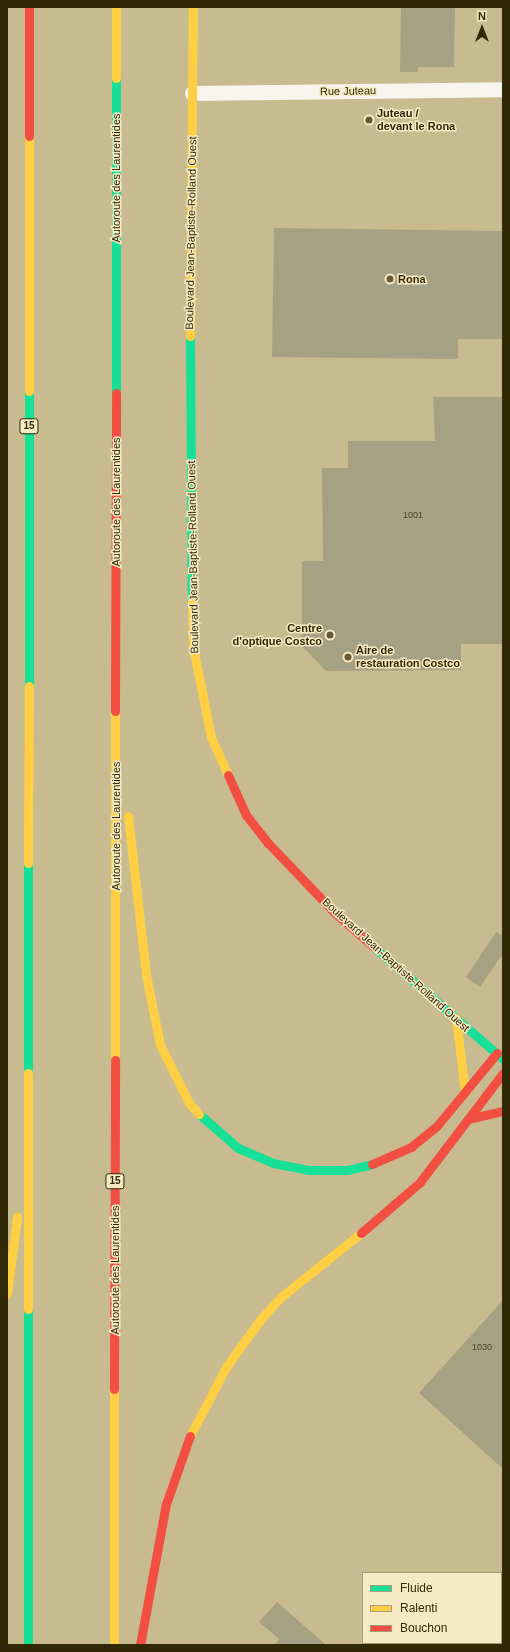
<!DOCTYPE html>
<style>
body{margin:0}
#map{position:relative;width:510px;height:1652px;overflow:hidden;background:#c9bb90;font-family:Arial,sans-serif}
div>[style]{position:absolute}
.building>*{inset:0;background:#a6a182}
.street>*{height:15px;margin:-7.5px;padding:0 7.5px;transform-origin:7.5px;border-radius:7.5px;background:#f7f5ee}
.fast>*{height:9px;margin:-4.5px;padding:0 4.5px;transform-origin:4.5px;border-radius:4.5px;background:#16e098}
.slow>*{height:9px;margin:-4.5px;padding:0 4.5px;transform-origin:4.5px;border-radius:4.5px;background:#ffcf43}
.jam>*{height:9px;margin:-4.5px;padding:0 4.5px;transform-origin:4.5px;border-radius:4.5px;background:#f24e42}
.dots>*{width:11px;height:11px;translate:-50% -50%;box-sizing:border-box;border:2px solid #f6eac4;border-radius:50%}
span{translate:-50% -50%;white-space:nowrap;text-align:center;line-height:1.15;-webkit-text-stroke:3px #f6eac4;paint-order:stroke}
.number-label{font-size:9px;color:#4e4624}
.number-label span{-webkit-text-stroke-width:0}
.shield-label span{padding:1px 3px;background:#f6eac4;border:1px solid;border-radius:3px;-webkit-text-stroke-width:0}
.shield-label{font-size:10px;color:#312805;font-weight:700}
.street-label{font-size:11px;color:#312805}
.poi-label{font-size:11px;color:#312805;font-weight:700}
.left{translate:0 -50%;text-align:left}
.right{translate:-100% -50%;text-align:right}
.frame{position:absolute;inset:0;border:8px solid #312805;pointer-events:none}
.legend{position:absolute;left:362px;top:1572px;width:140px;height:72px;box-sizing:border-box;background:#f6eac4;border:1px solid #a79c78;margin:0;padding:5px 7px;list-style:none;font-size:12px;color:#312805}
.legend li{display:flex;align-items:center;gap:8px;height:20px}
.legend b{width:20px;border:1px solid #a79c78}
.north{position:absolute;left:462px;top:8px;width:40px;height:40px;-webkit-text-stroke:3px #f6eac4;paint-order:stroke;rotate:0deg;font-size:11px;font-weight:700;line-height:16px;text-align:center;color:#312805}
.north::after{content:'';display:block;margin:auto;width:14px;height:18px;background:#312805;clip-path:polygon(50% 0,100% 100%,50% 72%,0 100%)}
</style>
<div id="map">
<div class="building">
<i style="clip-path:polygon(401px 7px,455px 7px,454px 67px,418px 67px,418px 72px,400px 72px)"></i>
<i style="clip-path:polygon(274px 228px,503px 231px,503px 339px,458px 339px,458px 359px,272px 357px)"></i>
<i style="clip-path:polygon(433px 397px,503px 397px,503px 644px,461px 644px,461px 670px,326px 671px,302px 646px,302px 561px,323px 561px,322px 468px,348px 468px,348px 441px,435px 441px)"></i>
<i style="clip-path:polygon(496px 932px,503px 936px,503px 953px,480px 987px,466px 977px)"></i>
<i style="clip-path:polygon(503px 1300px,503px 1469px,419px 1393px)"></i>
<i style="clip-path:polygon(277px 1602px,326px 1645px,274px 1645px,279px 1639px,259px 1622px)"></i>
</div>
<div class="street">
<i style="left:192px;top:93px;width:311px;rotate:-0.7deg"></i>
</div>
<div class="fast">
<i style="left:190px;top:336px;width:265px;rotate:89.6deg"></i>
<i style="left:116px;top:393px;width:315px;rotate:-90deg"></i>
<i style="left:29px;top:686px;width:295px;rotate:-90deg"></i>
<i style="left:374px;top:947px;width:171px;rotate:41deg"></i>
<i style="left:28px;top:1073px;width:210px;rotate:-90deg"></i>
<i style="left:199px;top:1114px;width:52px;rotate:41.1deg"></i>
<i style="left:238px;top:1148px;width:38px;rotate:23deg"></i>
<i style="left:273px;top:1163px;width:37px;rotate:11deg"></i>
<i style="left:309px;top:1170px;width:38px"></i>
<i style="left:347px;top:1170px;width:26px;rotate:-13deg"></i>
<i style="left:28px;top:1645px;width:336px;rotate:-90deg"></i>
</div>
<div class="slow">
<i style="left:116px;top:78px;width:71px;rotate:-90deg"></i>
<i style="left:190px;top:336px;width:329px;rotate:-89.5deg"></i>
<i style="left:29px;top:391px;width:255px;rotate:-90deg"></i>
<i style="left:192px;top:601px;width:46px;rotate:88.8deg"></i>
<i style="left:193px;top:647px;width:92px;rotate:78.7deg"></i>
<i style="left:211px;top:737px;width:42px;rotate:65.9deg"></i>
<i style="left:128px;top:816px;width:160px;rotate:83.5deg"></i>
<i style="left:146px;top:975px;width:71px;rotate:78.7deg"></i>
<i style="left:160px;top:1045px;width:65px;rotate:63.4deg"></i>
<i style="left:189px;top:1103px;width:15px;rotate:48deg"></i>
<i style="left:28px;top:863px;width:177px;rotate:-89.7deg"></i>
<i style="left:456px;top:1018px;width:75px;rotate:83.1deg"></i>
<i style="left:115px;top:1060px;width:349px;rotate:-90deg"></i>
<i style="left:7px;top:1294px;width:78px;rotate:-82.6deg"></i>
<i style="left:28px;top:1309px;width:236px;rotate:-90deg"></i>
<i style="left:190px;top:1436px;width:78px;rotate:-62.4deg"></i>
<i style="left:226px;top:1367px;width:58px;rotate:-54.1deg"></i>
<i style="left:260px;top:1320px;width:31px;rotate:-48deg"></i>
<i style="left:281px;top:1297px;width:102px;rotate:-38.7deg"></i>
<i style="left:114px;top:1645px;width:256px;rotate:-90deg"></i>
</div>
<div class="jam">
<i style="left:29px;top:136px;width:129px;rotate:-90deg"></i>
<i style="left:115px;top:711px;width:318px;rotate:-89.8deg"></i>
<i style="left:228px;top:775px;width:44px;rotate:65.8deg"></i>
<i style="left:246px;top:815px;width:36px;rotate:52deg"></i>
<i style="left:268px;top:843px;width:94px;rotate:46.3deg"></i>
<i style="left:333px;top:911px;width:55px;rotate:41.3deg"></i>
<i style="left:472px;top:1118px;width:32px;rotate:-13deg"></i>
<i style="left:372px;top:1164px;width:43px;rotate:-23.6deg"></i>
<i style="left:411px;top:1147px;width:32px;rotate:-39deg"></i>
<i style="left:436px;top:1127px;width:96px;rotate:-50.5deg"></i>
<i style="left:361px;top:1233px;width:78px;rotate:-40.8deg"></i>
<i style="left:420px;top:1182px;width:137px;rotate:-52.7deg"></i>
<i style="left:114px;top:1389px;width:329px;rotate:-89.8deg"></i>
<i style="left:140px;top:1645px;width:143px;rotate:-79.6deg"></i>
<i style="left:166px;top:1504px;width:72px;rotate:-70.6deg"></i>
</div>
<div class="dots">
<i style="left:369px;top:120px;background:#665b36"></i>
<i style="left:390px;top:279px;background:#665b36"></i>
<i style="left:330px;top:635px;background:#665b36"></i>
<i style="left:348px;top:657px;background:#665b36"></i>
</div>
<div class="number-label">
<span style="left:413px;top:515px">1001</span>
<span style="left:482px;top:1347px">1030</span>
</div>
<div class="shield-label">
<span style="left:29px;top:426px">15</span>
<span style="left:115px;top:1181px">15</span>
</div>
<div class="street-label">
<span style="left:348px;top:91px;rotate:-1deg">Rue Juteau</span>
<span style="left:116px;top:178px;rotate:-90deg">Autoroute des Laurentides</span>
<span style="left:191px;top:233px;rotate:-89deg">Boulevard Jean-Baptiste-Rolland Ouest</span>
<span style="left:116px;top:502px;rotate:-90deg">Autoroute des Laurentides</span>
<span style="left:193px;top:557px;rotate:-91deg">Boulevard Jean-Baptiste-Rolland Ouest</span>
<span style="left:116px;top:826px;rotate:-90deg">Autoroute des Laurentides</span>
<span style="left:396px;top:965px;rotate:42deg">Boulevard Jean-Baptiste-Rolland Ouest</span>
<span style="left:115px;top:1270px;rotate:-90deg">Autoroute des Laurentides</span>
</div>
<div class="poi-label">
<span class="left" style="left:377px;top:120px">Juteau /<br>devant le Rona</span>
<span class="left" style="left:398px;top:279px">Rona</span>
<span class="right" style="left:322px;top:635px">Centre<br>d'optique Costco</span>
<span class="left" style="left:356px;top:657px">Aire de<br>restauration Costco</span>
</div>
<div class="frame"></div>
<ul class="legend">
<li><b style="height:5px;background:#16e098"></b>Fluide</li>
<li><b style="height:5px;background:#ffcf43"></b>Ralenti</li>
<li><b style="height:5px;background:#f24e42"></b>Bouchon</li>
</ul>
<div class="north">N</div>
</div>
